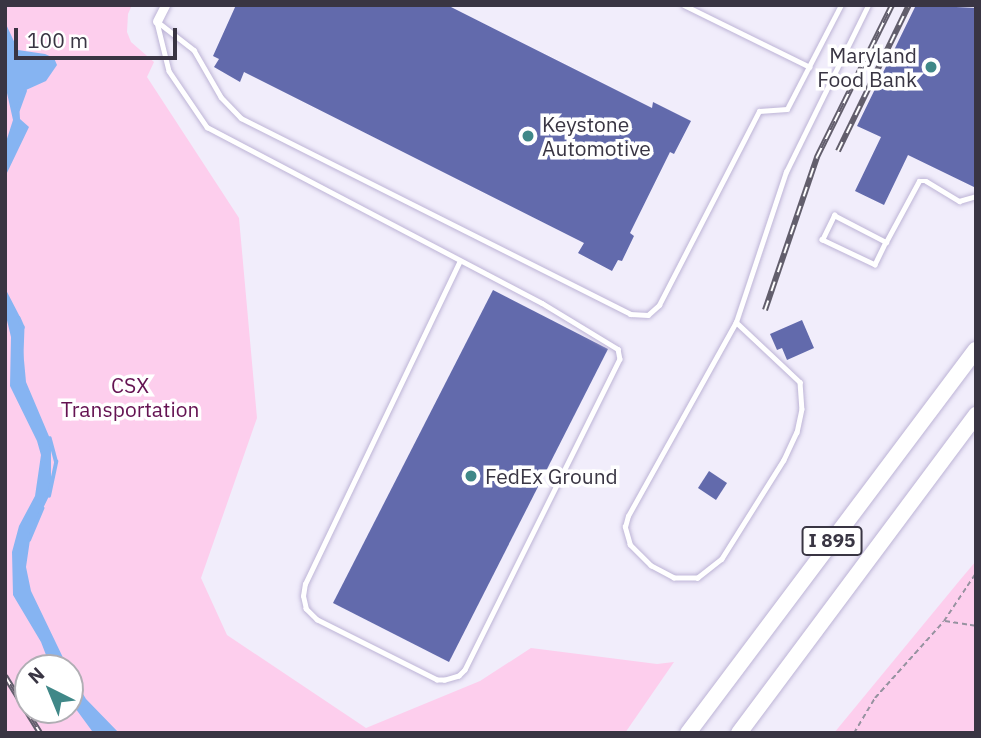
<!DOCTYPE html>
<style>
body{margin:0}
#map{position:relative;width:981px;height:738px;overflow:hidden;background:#f1edfb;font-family:"IBM Plex Sans",sans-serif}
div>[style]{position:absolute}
.green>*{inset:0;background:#fdceed}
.water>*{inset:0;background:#86b4f2}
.stream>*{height:3.5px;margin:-1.75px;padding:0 1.75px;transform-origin:1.75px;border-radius:1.75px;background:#86b4f2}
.building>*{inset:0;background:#626aac}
.path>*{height:2px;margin-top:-1px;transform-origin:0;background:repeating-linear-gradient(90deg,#9692a0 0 5px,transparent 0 8.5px)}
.roads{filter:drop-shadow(0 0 2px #bdb4d6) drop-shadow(0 0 2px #bdb4d6)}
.service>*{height:4.5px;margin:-2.25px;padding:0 2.25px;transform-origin:2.25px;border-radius:2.25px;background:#fff}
.minor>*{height:9px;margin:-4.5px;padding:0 4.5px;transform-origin:4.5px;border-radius:4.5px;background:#fff}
.motorway>*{height:16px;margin:-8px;padding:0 8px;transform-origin:8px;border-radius:8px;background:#fff}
.rail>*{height:6px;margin-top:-3px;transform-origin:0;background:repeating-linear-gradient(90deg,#fff 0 10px,#625e6c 0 20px);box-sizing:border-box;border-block:2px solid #625e6c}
.dots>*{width:19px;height:19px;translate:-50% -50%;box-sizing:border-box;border:4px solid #fff;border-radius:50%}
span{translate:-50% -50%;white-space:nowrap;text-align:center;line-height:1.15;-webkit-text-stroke:7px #fff;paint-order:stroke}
.shield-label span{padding:2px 5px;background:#fff;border:2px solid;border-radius:5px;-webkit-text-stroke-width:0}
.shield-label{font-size:19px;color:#393543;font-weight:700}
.poi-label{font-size:21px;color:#393543}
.right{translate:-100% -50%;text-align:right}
.left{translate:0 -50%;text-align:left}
.park-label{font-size:21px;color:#641352}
.frame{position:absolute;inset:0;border:7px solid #393543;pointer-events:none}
.north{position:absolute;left:14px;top:654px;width:70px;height:70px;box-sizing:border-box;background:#fff;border:2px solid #b0aeb4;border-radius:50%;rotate:317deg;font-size:19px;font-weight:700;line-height:28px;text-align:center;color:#393543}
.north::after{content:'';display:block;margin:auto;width:24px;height:32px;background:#408888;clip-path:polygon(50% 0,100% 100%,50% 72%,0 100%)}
.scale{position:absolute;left:14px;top:28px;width:163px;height:32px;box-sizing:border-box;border:4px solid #393543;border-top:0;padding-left:9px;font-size:21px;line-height:24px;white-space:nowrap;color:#393543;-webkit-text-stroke:5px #fff;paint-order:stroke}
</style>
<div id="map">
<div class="green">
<i style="clip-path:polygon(evenodd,5px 5px,132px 5px,128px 14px,127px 32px,131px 42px,154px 62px,147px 77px,239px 218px,257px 418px,201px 578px,227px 635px,366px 728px,480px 681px,531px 648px,657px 664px,674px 662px,625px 733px,5px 733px,5px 5px,28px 668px,70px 668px,70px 710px,28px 710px,28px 668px)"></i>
<i style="clip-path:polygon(976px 561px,976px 733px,834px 733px,960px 580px)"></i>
</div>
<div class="water">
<i style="clip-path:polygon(5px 22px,18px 50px,45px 54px,54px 58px,57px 65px,46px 81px,26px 90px,19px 102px,20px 119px,29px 127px,5px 177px,5px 145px,13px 120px,5px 84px)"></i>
<i style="clip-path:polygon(5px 288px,20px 317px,26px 382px,51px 441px,51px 492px,31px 533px,26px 567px,31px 591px,68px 668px,51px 668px,41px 642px,13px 595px,12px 552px,19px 526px,35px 496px,41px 455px,37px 441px,10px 386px,11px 337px,5px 312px)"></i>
<i style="clip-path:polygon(70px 672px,86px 699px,119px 733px,92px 731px,70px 701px)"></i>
</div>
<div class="stream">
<i style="left:18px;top:110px;width:20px;rotate:-70deg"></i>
<i style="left:19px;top:318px;width:10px;rotate:66deg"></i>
<i style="left:23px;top:327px;width:31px;rotate:92deg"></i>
<i style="left:49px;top:496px;width:35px;rotate:-78deg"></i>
<i style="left:56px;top:462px;width:24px;rotate:-105deg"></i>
<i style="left:29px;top:540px;width:34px;rotate:-67deg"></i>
</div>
<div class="building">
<i style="clip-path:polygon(236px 5px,447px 5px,652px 108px,653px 102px,691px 121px,674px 154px,670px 152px,630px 233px,634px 236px,622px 261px,618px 260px,612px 271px,578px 253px,584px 243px,244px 72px,240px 82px,214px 67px,219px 59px,213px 56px)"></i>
<i style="clip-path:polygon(916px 5px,976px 8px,976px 188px,908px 155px,884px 205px,855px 191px,881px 137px,857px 126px)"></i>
<i style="clip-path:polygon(493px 290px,608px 349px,449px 662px,333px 603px)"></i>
<i style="clip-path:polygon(802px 320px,814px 348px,787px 360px,782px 348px,777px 350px,770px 334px)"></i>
<i style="clip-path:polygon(709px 471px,727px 483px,716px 500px,698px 488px)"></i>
</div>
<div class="path">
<i style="left:945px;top:621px;width:31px;rotate:9deg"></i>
<i style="left:854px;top:733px;width:41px;rotate:-59deg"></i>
<i style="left:875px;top:698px;width:103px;rotate:-48.1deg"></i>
<i style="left:944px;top:621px;width:58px;rotate:-56.3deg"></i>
</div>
<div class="roads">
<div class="service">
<i style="left:684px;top:5px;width:140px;rotate:26.2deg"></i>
<i style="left:157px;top:22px;width:50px;rotate:76.2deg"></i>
<i style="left:169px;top:71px;width:68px;rotate:55.8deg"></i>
<i style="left:207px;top:127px;width:378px;rotate:27.7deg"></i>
<i style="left:542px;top:303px;width:89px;rotate:31.2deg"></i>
<i style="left:618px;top:349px;width:10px;rotate:79deg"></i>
<i style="left:620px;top:359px;width:347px;rotate:116.5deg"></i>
<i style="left:465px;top:670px;width:8px;rotate:135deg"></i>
<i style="left:459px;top:676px;width:15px;rotate:164deg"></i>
<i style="left:445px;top:680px;width:8px;rotate:180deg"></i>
<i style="left:437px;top:680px;width:134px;rotate:-153.4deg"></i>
<i style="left:317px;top:620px;width:16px;rotate:-135deg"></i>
<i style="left:306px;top:609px;width:13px;rotate:-103deg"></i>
<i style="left:303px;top:596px;width:12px;rotate:-81deg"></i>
<i style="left:305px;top:584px;width:358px;rotate:-64.4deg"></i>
<i style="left:158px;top:22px;width:46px;rotate:37.9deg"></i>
<i style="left:194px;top:50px;width:54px;rotate:60.1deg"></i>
<i style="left:221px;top:97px;width:29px;rotate:46deg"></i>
<i style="left:241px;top:118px;width:436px;rotate:26.7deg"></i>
<i style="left:630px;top:314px;width:18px;rotate:3deg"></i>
<i style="left:648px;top:315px;width:15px;rotate:-42deg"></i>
<i style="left:659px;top:305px;width:218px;rotate:-62.7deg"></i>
<i style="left:759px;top:111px;width:28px;rotate:-4deg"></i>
<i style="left:787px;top:109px;width:117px;rotate:-62.6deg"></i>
<i style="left:886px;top:242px;width:25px;rotate:116deg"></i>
<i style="left:875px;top:265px;width:59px;rotate:-154.7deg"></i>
<i style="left:822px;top:240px;width:28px;rotate:-64deg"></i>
<i style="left:834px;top:215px;width:59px;rotate:27.4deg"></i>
<i style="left:886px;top:242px;width:69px;rotate:-61.6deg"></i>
<i style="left:919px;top:181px;width:7px"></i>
<i style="left:926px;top:181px;width:39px;rotate:31deg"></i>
<i style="left:959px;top:201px;width:18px;rotate:-16deg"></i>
<i style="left:736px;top:322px;width:88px;rotate:43.2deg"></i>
<i style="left:800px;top:382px;width:27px;rotate:86deg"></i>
<i style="left:802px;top:409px;width:24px;rotate:102deg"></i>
<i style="left:797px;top:432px;width:31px;rotate:115deg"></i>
<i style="left:784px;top:460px;width:117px;rotate:122.1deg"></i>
<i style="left:722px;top:559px;width:31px;rotate:142deg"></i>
<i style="left:698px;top:578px;width:24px;rotate:180deg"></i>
<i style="left:674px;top:578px;width:26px;rotate:-152deg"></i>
<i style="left:651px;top:566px;width:30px;rotate:-135deg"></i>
<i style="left:630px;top:545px;width:19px;rotate:-106deg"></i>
<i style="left:625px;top:527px;width:11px;rotate:-75deg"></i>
<i style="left:628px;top:516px;width:222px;rotate:-60.9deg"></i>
<i style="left:736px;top:322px;width:158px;rotate:-71.6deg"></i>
<i style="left:786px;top:172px;width:186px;rotate:-63.8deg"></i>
</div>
<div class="minor">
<i style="left:157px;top:21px;width:18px;rotate:-63deg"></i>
</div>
<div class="motorway">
<i style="left:688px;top:733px;width:479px;rotate:-53.1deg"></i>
<i style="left:739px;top:733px;width:397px;rotate:-53.3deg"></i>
</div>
</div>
<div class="rail">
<i style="left:838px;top:151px;width:162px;rotate:-64.1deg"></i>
<i style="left:765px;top:310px;width:162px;rotate:-71.2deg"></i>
<i style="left:817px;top:157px;width:169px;rotate:-63.7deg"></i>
<i style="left:5px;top:676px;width:67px;rotate:58.4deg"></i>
</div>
<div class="dots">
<i style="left:931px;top:67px;background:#408888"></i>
<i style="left:528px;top:136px;background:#408888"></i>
<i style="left:471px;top:476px;background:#408888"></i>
</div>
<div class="shield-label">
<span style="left:832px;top:541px">I 895</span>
</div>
<div class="poi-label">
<span class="right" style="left:917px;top:67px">Maryland<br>Food Bank</span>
<span class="left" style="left:542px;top:136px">Keystone<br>Automotive</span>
<span class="left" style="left:485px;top:476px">FedEx Ground</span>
</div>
<div class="park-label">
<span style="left:130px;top:397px">CSX<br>Transportation</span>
</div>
<div class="frame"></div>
<div class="north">N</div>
<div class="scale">100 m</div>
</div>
